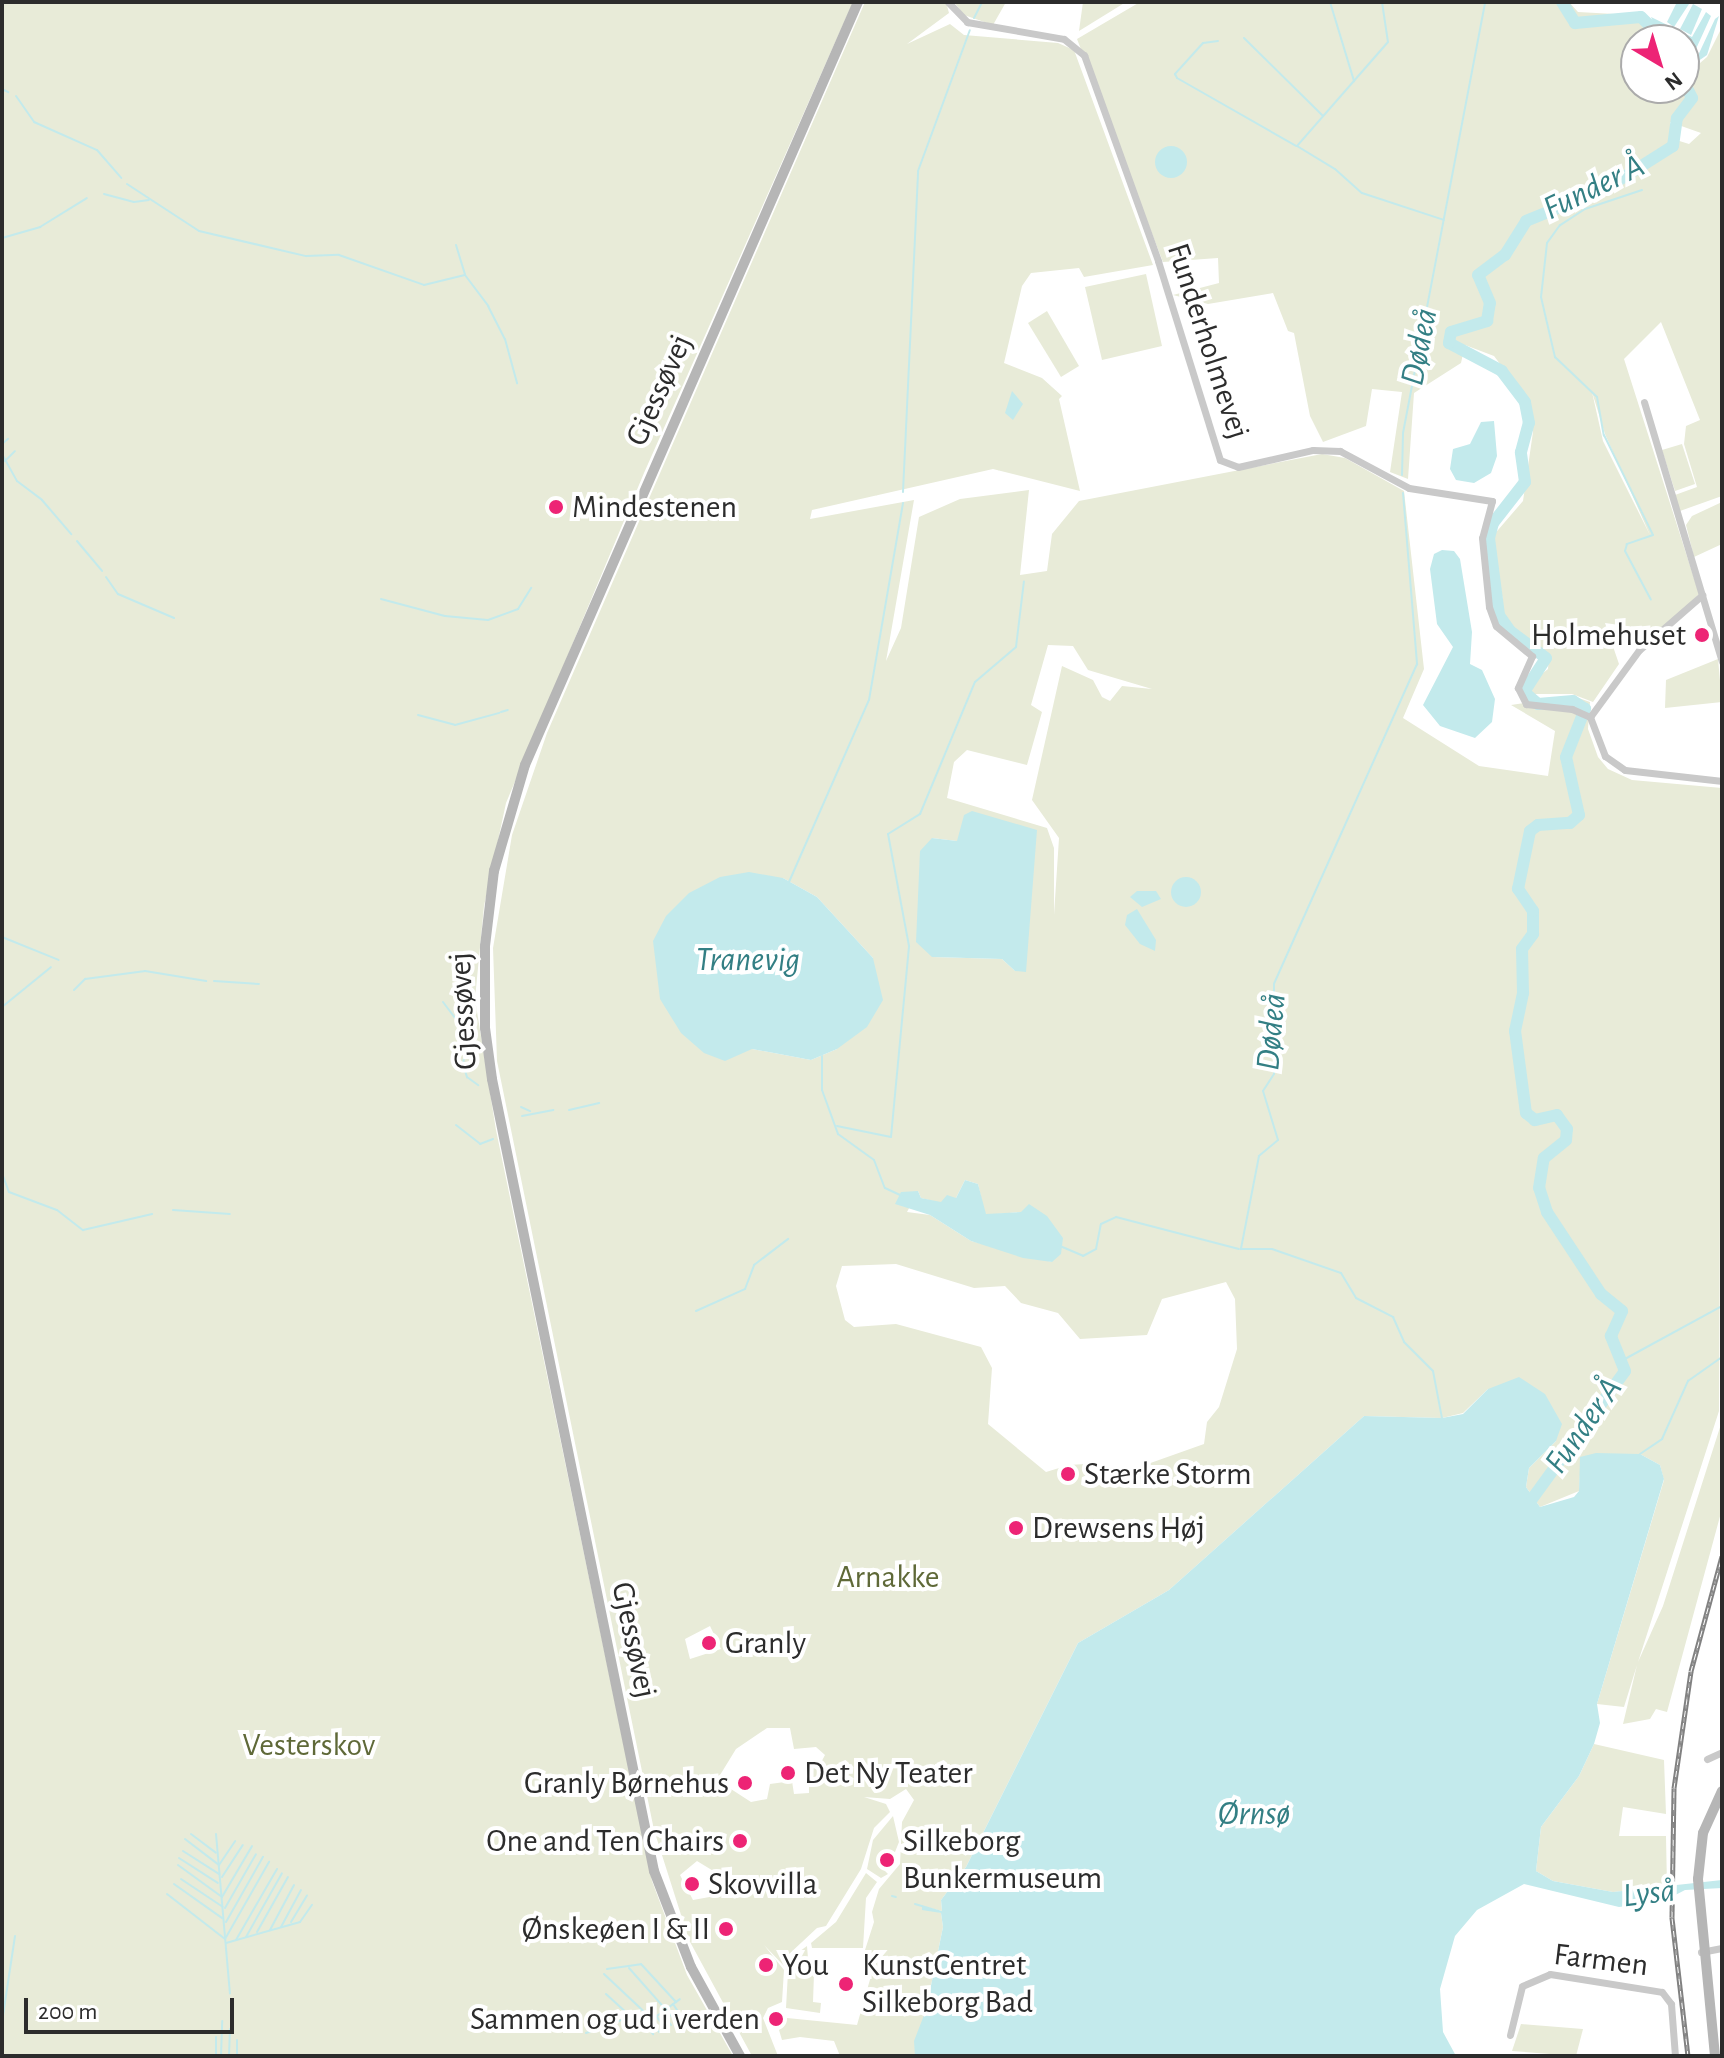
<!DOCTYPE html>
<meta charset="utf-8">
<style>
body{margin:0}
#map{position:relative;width:1724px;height:2058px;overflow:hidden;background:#fff;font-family:"Alegreya Sans",sans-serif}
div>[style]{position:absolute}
.green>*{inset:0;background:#e8ebd8}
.water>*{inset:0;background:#c3eaec}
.round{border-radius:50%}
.stream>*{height:2px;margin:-1px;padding:0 1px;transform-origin:1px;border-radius:1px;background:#c3eaec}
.river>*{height:12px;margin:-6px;padding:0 6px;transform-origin:6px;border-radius:6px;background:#c3eaec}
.street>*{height:7px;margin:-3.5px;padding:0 3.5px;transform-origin:3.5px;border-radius:3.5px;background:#c9c9c9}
.secondary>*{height:10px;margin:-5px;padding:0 5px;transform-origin:5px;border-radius:5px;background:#b6b6b6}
.rail>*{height:5px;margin-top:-2.5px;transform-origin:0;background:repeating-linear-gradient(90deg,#fff 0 6px,#818181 0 12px);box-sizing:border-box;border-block:2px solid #818181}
.dots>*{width:22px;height:22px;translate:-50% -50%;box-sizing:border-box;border:4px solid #fff;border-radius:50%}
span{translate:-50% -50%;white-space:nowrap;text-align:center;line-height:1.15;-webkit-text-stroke:8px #fff;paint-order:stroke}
.street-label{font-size:32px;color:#2c2c2c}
.poi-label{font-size:32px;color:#2c2c2c}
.left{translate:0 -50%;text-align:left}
.right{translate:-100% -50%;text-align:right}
.park-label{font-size:32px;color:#5f6938}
.water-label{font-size:34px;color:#337f84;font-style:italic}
.frame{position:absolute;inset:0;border:4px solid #2c2c2c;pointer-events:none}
.north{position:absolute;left:1620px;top:24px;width:80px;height:80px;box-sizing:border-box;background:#fff;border:2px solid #ababab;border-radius:50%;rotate:142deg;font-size:22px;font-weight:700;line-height:32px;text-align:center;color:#2c2c2c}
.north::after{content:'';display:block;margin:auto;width:28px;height:36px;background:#ed2475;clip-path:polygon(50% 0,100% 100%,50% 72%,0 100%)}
.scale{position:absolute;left:24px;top:1998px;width:210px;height:36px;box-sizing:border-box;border:4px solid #2c2c2c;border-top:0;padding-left:10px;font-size:24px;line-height:28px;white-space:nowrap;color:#2c2c2c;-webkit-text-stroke:6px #fff;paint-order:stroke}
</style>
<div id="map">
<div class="green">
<i style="clip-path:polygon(2px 2px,853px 2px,644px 473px,506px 803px,484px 906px,475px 999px,496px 1130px,652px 1881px,687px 1975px,733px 2056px,2px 2056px)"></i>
<i style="clip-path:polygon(evenodd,865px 2px,946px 2px,949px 13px,907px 44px,950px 24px,964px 35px,1058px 43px,1074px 50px,1153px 265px,1084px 277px,1079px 268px,1031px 273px,1022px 286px,1004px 363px,1042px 378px,1062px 396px,1059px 399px,1080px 491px,993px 469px,812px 510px,810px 519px,914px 500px,886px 661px,901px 628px,919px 517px,960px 499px,1029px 490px,1020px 575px,1047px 571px,1052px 534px,1079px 501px,1322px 454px,1345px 458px,1404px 491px,1424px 669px,1403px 718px,1479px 766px,1548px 776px,1555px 731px,1511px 705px,1573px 696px,1590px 702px,1588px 729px,1598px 757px,1608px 769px,1632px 780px,1722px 788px,1719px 1411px,1638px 1662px,1663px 1606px,1722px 1421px,1722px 1509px,1667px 1712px,1656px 1709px,1650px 1719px,1623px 1724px,1637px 1665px,1624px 1707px,1597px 1704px,1664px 1480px,1660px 1465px,1640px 1454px,1581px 1457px,1579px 1491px,1540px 1507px,1526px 1487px,1529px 1468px,1556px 1441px,1488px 1389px,1463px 1413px,1442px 1418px,1364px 1416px,1169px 1590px,1078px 1643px,966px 1867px,941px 1900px,942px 1911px,922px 1906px,941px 1913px,943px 1927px,926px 2010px,929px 2056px,840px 2056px,834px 2041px,800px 2037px,782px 2040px,779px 2030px,787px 2018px,857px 2025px,873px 1969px,865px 1950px,874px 1922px,872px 1912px,879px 1889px,900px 1864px,902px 1822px,914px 1800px,906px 1789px,890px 1799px,864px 1797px,886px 1804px,890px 1812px,874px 1828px,861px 1869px,826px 1926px,817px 1928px,787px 1956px,784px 1966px,764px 1945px,784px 1970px,782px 2002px,768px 2008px,763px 2018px,778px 2056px,752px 2056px,689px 1940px,654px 1830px,497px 1061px,493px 948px,512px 835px,547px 733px,865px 2px,1048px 645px,1073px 646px,1088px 670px,1152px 689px,1122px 686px,1110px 701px,1102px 697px,1093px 680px,1062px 666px,1032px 800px,1059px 838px,1054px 915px,1054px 848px,1047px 828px,947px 798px,954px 762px,967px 750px,1027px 765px,1042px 712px,1031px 705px,1048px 645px,865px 2px,932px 838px,957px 841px,1015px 971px,1002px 959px,932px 957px,932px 838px,865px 2px,783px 878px,817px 897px,873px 958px,837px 1049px,811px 1060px,752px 1049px,783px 878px,865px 2px,965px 1180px,978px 1184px,985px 1215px,1021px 1212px,1052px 1262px,971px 1241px,930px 1215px,907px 1212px,918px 1191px,921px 1198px,941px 1203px,956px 1198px,965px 1180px,865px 2px,896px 1264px,974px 1288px,1005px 1286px,1021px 1303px,1058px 1313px,1080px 1339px,1147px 1335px,1162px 1299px,1226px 1282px,1235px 1299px,1237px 1349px,1219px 1407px,1207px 1422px,1204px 1444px,1142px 1466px,1098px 1472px,1085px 1464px,1069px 1465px,1046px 1472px,988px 1424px,992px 1368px,981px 1347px,896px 1324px,854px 1327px,845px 1320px,836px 1286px,842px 1266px,896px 1264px,865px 2px,710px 1626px,721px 1649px,690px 1659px,685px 1639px,710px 1626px,865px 2px,767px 1728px,790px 1728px,794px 1749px,816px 1747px,825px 1755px,817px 1770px,809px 1764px,809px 1793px,794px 1794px,792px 1781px,770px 1784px,767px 1799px,751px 1802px,717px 1780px,736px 1749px,767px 1728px,865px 2px,697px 1861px,715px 1872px,709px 1888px,715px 1896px,693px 1900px,680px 1875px,697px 1861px)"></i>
<i style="clip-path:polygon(954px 2px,1006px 2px,993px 25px,964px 15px)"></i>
<i style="clip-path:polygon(1083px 2px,1126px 2px,1079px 31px)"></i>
<i style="clip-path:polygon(evenodd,1140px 2px,1569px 2px,1578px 12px,1633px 15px,1661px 33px,1659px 40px,1636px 40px,1636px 88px,1684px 88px,1684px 66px,1693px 69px,1707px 57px,1722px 27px,1722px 496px,1680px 511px,1675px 495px,1697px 487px,1684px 444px,1686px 426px,1700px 420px,1661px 322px,1624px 359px,1699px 594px,1663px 631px,1605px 623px,1619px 664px,1593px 702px,1572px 694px,1532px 694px,1532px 682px,1548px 669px,1549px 655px,1513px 631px,1499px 604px,1503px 601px,1492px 537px,1523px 501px,1533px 432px,1525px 397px,1494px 356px,1465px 345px,1461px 363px,1414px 393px,1408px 479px,1390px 472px,1402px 392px,1372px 389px,1366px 426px,1323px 442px,1310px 416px,1294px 333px,1288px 331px,1273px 293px,1208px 304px,1173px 295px,1219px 283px,1218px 258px,1163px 262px,1077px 39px,1140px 2px,1670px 122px,1701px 133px,1689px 144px,1670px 138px,1670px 122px,1140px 2px,1592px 392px,1605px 434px,1650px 535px,1603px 441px,1592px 392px)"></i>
<i style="clip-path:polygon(1146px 274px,1162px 346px,1102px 360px,1085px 287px)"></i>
<i style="clip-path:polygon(1047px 311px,1079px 366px,1061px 377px,1028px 323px)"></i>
<i style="clip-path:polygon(1682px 444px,1695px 484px,1675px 491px,1662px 450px)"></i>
<i style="clip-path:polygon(1722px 502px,1722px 544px,1694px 557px,1686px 525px,1692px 516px)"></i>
<i style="clip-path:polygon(1718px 659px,1722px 702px,1665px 708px,1666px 680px)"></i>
<i style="clip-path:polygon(1594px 1744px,1664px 1760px,1666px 1814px,1623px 1807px,1619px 1836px,1666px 1836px,1667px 1887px,1613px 1892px,1553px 1881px,1536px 1871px,1541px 1827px,1579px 1776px)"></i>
<i style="clip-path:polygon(893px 1816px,899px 1842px,895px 1852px,887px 1850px,884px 1870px,888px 1874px,881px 1878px,867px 1869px,873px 1840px)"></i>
<i style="clip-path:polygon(866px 1873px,877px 1882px,866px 1898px,863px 1948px,812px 1948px,811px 1943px,836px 1922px)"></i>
<i style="clip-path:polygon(807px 1946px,809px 1970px,801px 1963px,789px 1968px,789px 1959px)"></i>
<i style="clip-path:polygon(788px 1972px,814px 1974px,813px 2002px,821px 2003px,820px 2013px,786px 2008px)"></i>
<i style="clip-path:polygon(1521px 2024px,1583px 2029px,1576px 2056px,1512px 2051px)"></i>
</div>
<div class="water">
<i style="clip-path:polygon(1677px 2px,1689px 4px,1674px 27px,1667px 22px)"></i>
<i style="clip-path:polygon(1693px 4px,1702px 9px,1691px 35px,1680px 29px)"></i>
<i style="clip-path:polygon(1706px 12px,1711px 16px,1690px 62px,1684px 60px,1684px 40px,1661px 40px,1651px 17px,1692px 37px)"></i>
<i style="clip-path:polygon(1719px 16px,1707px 55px,1694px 64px,1715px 19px)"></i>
<i class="round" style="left:1155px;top:146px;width:32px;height:32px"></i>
<i style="clip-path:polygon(1012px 391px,1023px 404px,1013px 420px,1005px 413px)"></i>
<i style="clip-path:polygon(1494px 421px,1497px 456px,1491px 473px,1474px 483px,1456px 480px,1450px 469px,1453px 449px,1470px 444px,1481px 422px)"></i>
<i style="clip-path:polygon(1442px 550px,1454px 551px,1460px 559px,1472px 632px,1470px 664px,1482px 670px,1495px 699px,1492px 722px,1475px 738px,1440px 726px,1423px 705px,1453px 647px,1437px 624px,1430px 569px,1434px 554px)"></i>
<i style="clip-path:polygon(972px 811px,1037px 830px,1026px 972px,1015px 971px,1002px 959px,932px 957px,916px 942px,920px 851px,932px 838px,957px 841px,964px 815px)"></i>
<i style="clip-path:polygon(749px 872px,783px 878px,817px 897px,873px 958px,883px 1000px,867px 1027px,837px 1049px,811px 1060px,752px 1049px,725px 1061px,704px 1053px,681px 1033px,660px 999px,653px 941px,666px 916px,689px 893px,720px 877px)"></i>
<i class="round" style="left:1171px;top:877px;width:30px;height:30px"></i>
<i style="clip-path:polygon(1137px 891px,1156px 891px,1161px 899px,1142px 907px,1130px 897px)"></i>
<i style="clip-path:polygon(1137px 909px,1156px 940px,1155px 951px,1140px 944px,1125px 925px,1127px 915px)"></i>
<i style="clip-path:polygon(965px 1180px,978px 1184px,986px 1214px,1021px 1212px,1029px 1204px,1047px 1216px,1063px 1238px,1061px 1254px,1052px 1262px,1023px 1258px,971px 1241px,930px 1215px,895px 1204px,901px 1192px,918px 1191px,921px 1198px,941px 1202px,947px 1195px,956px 1198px)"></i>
<i style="clip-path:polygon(1519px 1377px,1545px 1394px,1562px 1424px,1556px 1441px,1529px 1468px,1526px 1487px,1540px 1507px,1574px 1497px,1579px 1491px,1580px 1457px,1596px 1453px,1640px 1454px,1660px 1465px,1664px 1479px,1597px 1704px,1600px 1723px,1594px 1744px,1579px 1776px,1541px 1827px,1536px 1871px,1553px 1881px,1613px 1892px,1722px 1880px,1722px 1888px,1685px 1890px,1662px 1902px,1619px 1907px,1524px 1884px,1477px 1910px,1455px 1936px,1440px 1989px,1443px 2032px,1456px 2056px,915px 2056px,914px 2041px,926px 2010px,943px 1927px,941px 1913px,922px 1910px,922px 1905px,942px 1911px,941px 1900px,966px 1867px,1078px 1643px,1169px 1590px,1364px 1416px,1442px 1418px,1463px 1414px,1488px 1389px)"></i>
</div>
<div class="stream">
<i style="left:1330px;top:2px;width:83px;rotate:73.1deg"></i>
<i style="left:1382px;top:2px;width:40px;rotate:81.5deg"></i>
<i style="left:1388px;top:42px;width:138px;rotate:131.2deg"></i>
<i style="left:1297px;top:146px;width:44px;rotate:31.2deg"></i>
<i style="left:1335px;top:169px;width:36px;rotate:42deg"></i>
<i style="left:1362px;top:193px;width:86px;rotate:18.2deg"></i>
<i style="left:974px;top:18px;width:18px;rotate:-63deg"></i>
<i style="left:1244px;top:38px;width:111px;rotate:44.6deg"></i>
<i style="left:1218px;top:41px;width:15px;rotate:172deg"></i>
<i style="left:1203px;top:43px;width:42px;rotate:132.1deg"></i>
<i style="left:1175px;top:74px;width:4px;rotate:63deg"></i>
<i style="left:1177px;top:78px;width:137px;rotate:29.7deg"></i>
<i style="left:2px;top:89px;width:7px;rotate:27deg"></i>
<i style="left:16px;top:96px;width:32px;rotate:55deg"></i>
<i style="left:34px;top:122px;width:69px;rotate:24deg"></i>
<i style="left:97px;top:150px;width:37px;rotate:49deg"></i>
<i style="left:127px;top:184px;width:86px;rotate:33.1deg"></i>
<i style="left:199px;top:231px;width:110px;rotate:13.2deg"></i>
<i style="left:306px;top:256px;width:33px;rotate:-2deg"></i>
<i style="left:339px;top:255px;width:90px;rotate:19.4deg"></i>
<i style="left:424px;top:285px;width:42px;rotate:-13.7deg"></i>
<i style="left:1642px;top:190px;width:60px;rotate:161.6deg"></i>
<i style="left:1585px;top:209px;width:30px;rotate:147deg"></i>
<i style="left:1560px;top:225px;width:22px;rotate:126deg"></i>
<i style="left:1547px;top:243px;width:54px;rotate:96.3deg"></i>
<i style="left:1541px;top:297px;width:62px;rotate:76.9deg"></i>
<i style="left:1555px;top:357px;width:58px;rotate:43.6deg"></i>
<i style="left:1597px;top:397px;width:39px;rotate:80deg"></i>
<i style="left:1604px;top:435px;width:111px;rotate:63.9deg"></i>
<i style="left:1653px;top:535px;width:28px;rotate:161deg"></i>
<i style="left:1627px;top:544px;width:7px;rotate:106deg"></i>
<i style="left:1625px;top:551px;width:55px;rotate:62deg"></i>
<i style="left:104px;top:194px;width:31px;rotate:15deg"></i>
<i style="left:134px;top:202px;width:15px;rotate:-8deg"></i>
<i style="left:2px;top:238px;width:40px;rotate:-16deg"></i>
<i style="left:40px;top:227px;width:55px;rotate:-31.7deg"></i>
<i style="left:456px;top:245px;width:31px;rotate:73deg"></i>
<i style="left:465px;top:275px;width:39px;rotate:53deg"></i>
<i style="left:488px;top:306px;width:37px;rotate:63deg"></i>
<i style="left:505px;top:339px;width:46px;rotate:74.7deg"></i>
<i style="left:2px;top:444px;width:8px;rotate:-40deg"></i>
<i style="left:2px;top:454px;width:31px;rotate:61deg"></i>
<i style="left:17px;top:481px;width:31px;rotate:37deg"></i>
<i style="left:42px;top:500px;width:45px;rotate:49.5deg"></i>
<i style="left:5px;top:461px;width:14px;rotate:-45deg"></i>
<i style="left:1402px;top:475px;width:42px;rotate:-88.6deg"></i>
<i style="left:1403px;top:433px;width:439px;rotate:-79.2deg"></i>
<i style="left:903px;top:492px;width:321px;rotate:-87.3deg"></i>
<i style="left:918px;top:171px;width:150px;rotate:-69.8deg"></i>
<i style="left:1403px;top:493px;width:172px;rotate:85.3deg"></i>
<i style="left:1417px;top:664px;width:350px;rotate:114.1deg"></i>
<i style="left:1274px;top:984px;width:90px;rotate:90deg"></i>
<i style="left:1274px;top:1074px;width:20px;rotate:123deg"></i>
<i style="left:1263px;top:1091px;width:51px;rotate:73deg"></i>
<i style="left:1278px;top:1140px;width:25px;rotate:140deg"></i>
<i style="left:1259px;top:1156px;width:95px;rotate:101deg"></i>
<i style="left:1241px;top:1249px;width:31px"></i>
<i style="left:1272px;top:1249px;width:73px;rotate:19.2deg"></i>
<i style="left:1341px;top:1273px;width:29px;rotate:59deg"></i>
<i style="left:1356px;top:1298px;width:42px;rotate:27.2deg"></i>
<i style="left:1393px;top:1317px;width:27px;rotate:66deg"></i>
<i style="left:1404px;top:1342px;width:41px;rotate:45deg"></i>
<i style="left:1433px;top:1371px;width:48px;rotate:79.2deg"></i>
<i style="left:77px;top:541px;width:39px;rotate:50deg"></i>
<i style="left:106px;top:577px;width:21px;rotate:55deg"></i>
<i style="left:118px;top:594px;width:61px;rotate:23.2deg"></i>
<i style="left:381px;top:599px;width:66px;rotate:14.9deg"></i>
<i style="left:445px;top:616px;width:43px;rotate:5.3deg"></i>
<i style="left:488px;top:620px;width:32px;rotate:-20deg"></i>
<i style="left:518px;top:609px;width:25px;rotate:-58deg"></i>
<i style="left:501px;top:712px;width:7px;rotate:-16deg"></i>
<i style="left:418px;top:715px;width:38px;rotate:15deg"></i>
<i style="left:455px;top:725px;width:46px;rotate:-15.3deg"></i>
<i style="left:789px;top:882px;width:199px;rotate:-66.3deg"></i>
<i style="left:869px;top:700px;width:200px;rotate:-80.2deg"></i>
<i style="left:2px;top:937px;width:61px;rotate:22deg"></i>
<i style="left:214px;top:981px;width:45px;rotate:3.8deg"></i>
<i style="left:74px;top:990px;width:16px;rotate:-45deg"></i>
<i style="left:85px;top:979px;width:61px;rotate:-7.6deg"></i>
<i style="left:145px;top:971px;width:62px;rotate:9.3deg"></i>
<i style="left:443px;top:1002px;width:26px;rotate:53deg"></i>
<i style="left:459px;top:1023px;width:24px;rotate:71deg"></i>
<i style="left:467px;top:1046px;width:18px;rotate:103deg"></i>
<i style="left:463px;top:1064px;width:14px;rotate:73deg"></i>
<i style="left:467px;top:1077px;width:14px;rotate:36deg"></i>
<i style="left:2px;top:1007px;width:63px;rotate:-39.2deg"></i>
<i style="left:822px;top:1056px;width:34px;rotate:90deg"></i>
<i style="left:822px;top:1090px;width:47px;rotate:70deg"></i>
<i style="left:838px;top:1134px;width:44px;rotate:35.8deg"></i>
<i style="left:874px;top:1160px;width:30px;rotate:69deg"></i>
<i style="left:885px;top:1188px;width:19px;rotate:25deg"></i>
<i style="left:521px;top:1107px;width:10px;rotate:24deg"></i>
<i style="left:569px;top:1110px;width:31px;rotate:-13deg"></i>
<i style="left:522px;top:1116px;width:32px;rotate:-11deg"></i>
<i style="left:456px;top:1125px;width:31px;rotate:38deg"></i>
<i style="left:480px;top:1144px;width:14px;rotate:-21deg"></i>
<i style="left:837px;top:1126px;width:55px;rotate:11.5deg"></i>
<i style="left:891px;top:1137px;width:192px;rotate:-84.6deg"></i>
<i style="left:909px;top:946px;width:114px;rotate:-100.6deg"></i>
<i style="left:888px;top:834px;width:38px;rotate:-32deg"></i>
<i style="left:920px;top:814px;width:143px;rotate:-67.4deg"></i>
<i style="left:975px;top:682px;width:54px;rotate:-40.5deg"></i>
<i style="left:1016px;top:647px;width:66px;rotate:-83.1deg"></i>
<i style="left:2px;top:1173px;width:20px;rotate:70deg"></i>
<i style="left:9px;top:1192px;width:51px;rotate:20.6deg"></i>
<i style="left:57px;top:1210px;width:33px;rotate:38deg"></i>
<i style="left:83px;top:1230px;width:71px;rotate:-13.1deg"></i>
<i style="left:173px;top:1210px;width:57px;rotate:4deg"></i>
<i style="left:1060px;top:1246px;width:25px;rotate:23deg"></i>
<i style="left:1083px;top:1256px;width:15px;rotate:-28deg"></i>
<i style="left:1096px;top:1249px;width:25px;rotate:-79deg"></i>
<i style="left:1101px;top:1224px;width:17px;rotate:-25deg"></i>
<i style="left:1116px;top:1217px;width:127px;rotate:14.6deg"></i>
<i style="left:696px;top:1311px;width:54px;rotate:-24.2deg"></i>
<i style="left:745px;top:1289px;width:26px;rotate:-69deg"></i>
<i style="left:754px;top:1265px;width:43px;rotate:-37.4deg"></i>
<i style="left:1623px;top:1360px;width:113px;rotate:-28.6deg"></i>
<i style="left:1640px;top:1454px;width:27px;rotate:-34deg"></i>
<i style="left:1662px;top:1439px;width:64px;rotate:-65.9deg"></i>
<i style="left:1688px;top:1381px;width:42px;rotate:-35.2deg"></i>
<i style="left:191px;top:1834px;width:31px;rotate:37deg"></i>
<i style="left:216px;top:1834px;width:160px;rotate:85deg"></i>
<i style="left:185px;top:1839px;width:43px;rotate:37.4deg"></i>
<i style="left:219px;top:1865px;width:29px;rotate:-56deg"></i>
<i style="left:183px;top:1851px;width:43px;rotate:32.6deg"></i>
<i style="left:179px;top:1858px;width:46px;rotate:32.7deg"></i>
<i style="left:178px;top:1865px;width:54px;rotate:36deg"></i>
<i style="left:222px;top:1897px;width:59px;rotate:-59.5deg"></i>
<i style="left:222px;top:1877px;width:38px;rotate:-57deg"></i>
<i style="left:181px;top:1879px;width:50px;rotate:33.7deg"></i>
<i style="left:174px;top:1884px;width:59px;rotate:35.3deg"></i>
<i style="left:167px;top:1894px;width:73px;rotate:37.8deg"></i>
<i style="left:225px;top:1939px;width:89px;rotate:-60.3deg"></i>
<i style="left:892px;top:1896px;width:4px;rotate:14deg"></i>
<i style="left:915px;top:1904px;width:7px;rotate:16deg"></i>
<i style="left:225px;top:1908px;width:62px;rotate:-60.1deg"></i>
<i style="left:226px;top:1922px;width:75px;rotate:-60.4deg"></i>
<i style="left:291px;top:1922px;width:31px;rotate:-59deg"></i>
<i style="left:281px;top:1927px;width:42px;rotate:-61.6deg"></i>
<i style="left:270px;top:1930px;width:51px;rotate:-61.9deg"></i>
<i style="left:257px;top:1932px;width:63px;rotate:-60.6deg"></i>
<i style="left:246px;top:1937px;width:73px;rotate:-60.6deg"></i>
<i style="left:236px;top:1940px;width:82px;rotate:-60deg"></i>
<i style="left:226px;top:1943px;width:77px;rotate:-15.8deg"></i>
<i style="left:300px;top:1922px;width:21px;rotate:-55deg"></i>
<i style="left:629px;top:1968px;width:69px;rotate:48.5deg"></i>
<i style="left:607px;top:1969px;width:34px;rotate:-8deg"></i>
<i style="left:641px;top:1964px;width:52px;rotate:47.4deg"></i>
<i style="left:604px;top:1974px;width:66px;rotate:43.2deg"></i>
<i style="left:606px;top:1994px;width:49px;rotate:42.5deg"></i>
<i style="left:642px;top:2027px;width:47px;rotate:-36.4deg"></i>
<i style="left:673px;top:2004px;width:14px;rotate:56deg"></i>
<i style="left:662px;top:2013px;width:15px;rotate:53deg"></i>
<i style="left:656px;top:2016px;width:14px;rotate:51deg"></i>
<i style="left:650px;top:2020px;width:15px;rotate:53deg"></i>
<i style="left:2px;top:2022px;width:87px;rotate:-81.4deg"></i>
<i style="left:646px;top:2026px;width:11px;rotate:49deg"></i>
<i style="left:586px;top:2033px;width:47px;rotate:-20deg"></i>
<i style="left:216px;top:2037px;width:19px;rotate:90deg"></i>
<i style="left:221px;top:2056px;width:35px;rotate:-88deg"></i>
<i style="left:229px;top:2056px;width:27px;rotate:-88deg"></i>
<i style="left:237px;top:2056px;width:16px;rotate:-90deg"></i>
</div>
<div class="river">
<i style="left:1562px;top:2px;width:25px;rotate:58deg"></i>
<i style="left:1575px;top:23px;width:66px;rotate:-5.2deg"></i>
<i style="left:1641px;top:17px;width:11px;rotate:45deg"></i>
<i style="left:1649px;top:25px;width:15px;rotate:90deg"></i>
<i style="left:1532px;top:1499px;width:158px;rotate:-54deg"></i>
<i style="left:1625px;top:1371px;width:38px;rotate:-112deg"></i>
<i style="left:1611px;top:1336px;width:27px;rotate:-66deg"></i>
<i style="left:1622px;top:1311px;width:27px;rotate:-141deg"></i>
<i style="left:1601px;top:1294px;width:98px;rotate:-123.4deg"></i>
<i style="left:1547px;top:1212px;width:25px;rotate:-108deg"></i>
<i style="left:1539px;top:1188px;width:30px;rotate:-81deg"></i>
<i style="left:1544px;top:1158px;width:28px;rotate:-39deg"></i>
<i style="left:1566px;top:1140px;width:11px;rotate:-85deg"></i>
<i style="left:1567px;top:1129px;width:17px;rotate:-126deg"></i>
<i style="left:1557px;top:1115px;width:23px;rotate:167deg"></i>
<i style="left:1535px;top:1120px;width:11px;rotate:-142deg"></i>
<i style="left:1526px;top:1113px;width:83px;rotate:-97.6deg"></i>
<i style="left:1515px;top:1031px;width:39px;rotate:-78deg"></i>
<i style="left:1523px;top:993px;width:44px;rotate:-91.3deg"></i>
<i style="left:1522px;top:949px;width:19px;rotate:-54deg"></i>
<i style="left:1533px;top:934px;width:23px;rotate:-90deg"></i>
<i style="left:1533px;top:911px;width:27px;rotate:-124deg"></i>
<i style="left:1518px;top:889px;width:59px;rotate:-78.3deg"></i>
<i style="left:1530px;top:831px;width:10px;rotate:-37deg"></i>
<i style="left:1538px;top:825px;width:32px;rotate:-4deg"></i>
<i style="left:1570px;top:823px;width:12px;rotate:-42deg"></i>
<i style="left:1579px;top:815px;width:59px;rotate:-102.6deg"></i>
<i style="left:1566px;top:757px;width:52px;rotate:-68.4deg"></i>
<i style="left:1585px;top:709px;width:14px;rotate:-146deg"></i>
<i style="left:1573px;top:701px;width:35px;rotate:175deg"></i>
<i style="left:1538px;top:704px;width:18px;rotate:-139deg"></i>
<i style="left:1524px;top:692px;width:40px;rotate:-57.1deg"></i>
<i style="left:1546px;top:658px;width:45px;rotate:-143.1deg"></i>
<i style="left:1510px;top:631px;width:19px;rotate:-125deg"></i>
<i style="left:1499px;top:615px;width:78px;rotate:-97.4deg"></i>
<i style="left:1489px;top:538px;width:16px;rotate:-75deg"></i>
<i style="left:1493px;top:523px;width:52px;rotate:-52deg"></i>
<i style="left:1525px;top:482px;width:30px;rotate:-98deg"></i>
<i style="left:1521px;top:452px;width:30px;rotate:-75deg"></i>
<i style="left:1529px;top:423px;width:21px;rotate:-101deg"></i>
<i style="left:1525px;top:402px;width:39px;rotate:-127deg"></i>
<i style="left:1502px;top:371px;width:60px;rotate:-152.2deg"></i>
<i style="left:1449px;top:343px;width:11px;rotate:-80deg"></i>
<i style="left:1451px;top:332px;width:38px;rotate:-17deg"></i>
<i style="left:1487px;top:321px;width:18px;rotate:-81deg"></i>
<i style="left:1490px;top:303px;width:30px;rotate:-113deg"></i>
<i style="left:1478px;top:275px;width:34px;rotate:-37deg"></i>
<i style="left:1505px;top:255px;width:40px;rotate:-58deg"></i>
<i style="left:1526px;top:221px;width:85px;rotate:-22.1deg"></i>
<i style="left:1605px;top:189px;width:80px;rotate:-32.3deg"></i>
<i style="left:1673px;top:146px;width:28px;rotate:-82deg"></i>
<i style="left:1677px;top:118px;width:25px;rotate:-53deg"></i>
<i style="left:1692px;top:98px;width:18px;rotate:-117deg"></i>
</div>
<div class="street">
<i style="left:948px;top:2px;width:28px;rotate:46deg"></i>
<i style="left:967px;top:22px;width:98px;rotate:9.9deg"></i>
<i style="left:1064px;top:39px;width:26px;rotate:39deg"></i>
<i style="left:1084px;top:55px;width:219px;rotate:70.2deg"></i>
<i style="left:1158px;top:261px;width:208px;rotate:72.7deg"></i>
<i style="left:1220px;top:460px;width:19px;rotate:21deg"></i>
<i style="left:1238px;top:467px;width:77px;rotate:-12.8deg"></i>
<i style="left:1313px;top:450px;width:27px;rotate:2deg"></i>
<i style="left:1340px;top:451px;width:78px;rotate:28.2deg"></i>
<i style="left:1409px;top:488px;width:84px;rotate:8.9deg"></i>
<i style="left:1492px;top:501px;width:38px;rotate:105deg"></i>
<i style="left:1482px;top:538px;width:69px;rotate:84.2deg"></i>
<i style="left:1489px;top:607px;width:20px;rotate:70deg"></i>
<i style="left:1496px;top:626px;width:47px;rotate:39.8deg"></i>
<i style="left:1532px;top:656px;width:35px;rotate:114deg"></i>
<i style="left:1518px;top:688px;width:18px;rotate:63deg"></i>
<i style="left:1526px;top:704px;width:46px;rotate:6.2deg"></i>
<i style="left:1572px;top:709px;width:20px;rotate:24deg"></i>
<i style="left:1590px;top:717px;width:42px;rotate:69deg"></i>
<i style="left:1605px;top:756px;width:24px;rotate:35deg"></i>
<i style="left:1625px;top:770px;width:98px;rotate:6.5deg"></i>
<i style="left:1644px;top:402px;width:271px;rotate:73.3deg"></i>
<i style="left:1590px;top:717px;width:83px;rotate:-53.8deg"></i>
<i style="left:1639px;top:650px;width:84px;rotate:-41.1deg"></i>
<i style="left:1707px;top:1759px;width:17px;rotate:-25deg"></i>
<i style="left:1701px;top:1952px;width:21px;rotate:-11deg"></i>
<i style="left:1510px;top:2035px;width:50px;rotate:-76.2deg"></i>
<i style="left:1522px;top:1986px;width:30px;rotate:-23deg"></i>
<i style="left:1550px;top:1974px;width:113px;rotate:9.1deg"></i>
<i style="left:1662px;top:1992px;width:15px;rotate:53deg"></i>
<i style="left:1671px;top:2004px;width:52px;rotate:85.6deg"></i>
</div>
<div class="secondary">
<i style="left:740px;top:2056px;width:102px;rotate:-118.8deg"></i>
<i style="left:691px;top:1967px;width:103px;rotate:-111.1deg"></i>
<i style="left:654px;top:1871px;width:808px;rotate:-101.56deg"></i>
<i style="left:492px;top:1079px;width:51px;rotate:-97.8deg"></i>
<i style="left:485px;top:1028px;width:82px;rotate:-90deg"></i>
<i style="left:485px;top:946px;width:76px;rotate:-83.2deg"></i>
<i style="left:494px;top:871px;width:110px;rotate:-73.7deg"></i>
<i style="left:525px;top:765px;width:833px;rotate:-66.42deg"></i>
<i style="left:1715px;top:2056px;width:178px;rotate:-95.5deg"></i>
<i style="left:1698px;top:1879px;width:46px;rotate:-83.8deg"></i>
<i style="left:1703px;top:1833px;width:46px;rotate:-65.7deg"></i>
</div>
<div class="rail">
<i style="left:1688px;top:2056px;width:140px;rotate:-96.6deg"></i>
<i style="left:1672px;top:1917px;width:129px;rotate:-89.1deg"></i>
<i style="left:1674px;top:1788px;width:118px;rotate:-81.7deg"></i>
<i style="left:1691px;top:1671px;width:119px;rotate:-74.9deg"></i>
</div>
<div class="dots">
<i style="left:556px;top:507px;background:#ed2475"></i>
<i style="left:1702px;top:635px;background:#ed2475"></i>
<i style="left:1068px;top:1474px;background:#ed2475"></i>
<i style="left:1016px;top:1528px;background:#ed2475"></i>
<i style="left:709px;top:1643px;background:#ed2475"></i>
<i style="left:788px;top:1773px;background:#ed2475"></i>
<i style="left:745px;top:1783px;background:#ed2475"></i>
<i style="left:740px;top:1841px;background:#ed2475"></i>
<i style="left:887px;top:1860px;background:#ed2475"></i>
<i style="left:692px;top:1884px;background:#ed2475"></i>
<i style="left:726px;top:1929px;background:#ed2475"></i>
<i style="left:766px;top:1965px;background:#ed2475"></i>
<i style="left:846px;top:1984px;background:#ed2475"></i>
<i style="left:776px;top:2019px;background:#ed2475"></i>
</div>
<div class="street-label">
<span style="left:1208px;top:341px;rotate:72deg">Funderholmevej</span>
<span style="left:659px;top:390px;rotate:-66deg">Gjessøvej</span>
<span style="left:463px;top:1011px;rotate:-93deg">Gjessøvej</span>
<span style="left:634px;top:1640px;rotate:78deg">Gjessøvej</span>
<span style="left:1601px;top:1960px;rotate:7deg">Farmen</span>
</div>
<div class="poi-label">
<span class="left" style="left:572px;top:507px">Mindestenen</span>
<span class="right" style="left:1686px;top:635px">Holmehuset</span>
<span class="left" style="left:1084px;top:1474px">Stærke Storm</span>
<span class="left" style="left:1032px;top:1528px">Drewsens Høj</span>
<span class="left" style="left:725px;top:1643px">Granly</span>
<span class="left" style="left:804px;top:1773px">Det Ny Teater</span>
<span class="right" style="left:729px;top:1783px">Granly Børnehus</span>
<span class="right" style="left:724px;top:1841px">One and Ten Chairs</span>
<span class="left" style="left:903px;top:1860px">Silkeborg<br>Bunkermuseum</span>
<span class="left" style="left:708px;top:1884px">Skovvilla</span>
<span class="right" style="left:710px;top:1929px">Ønskeøen I &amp; II</span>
<span class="left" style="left:782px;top:1965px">You</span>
<span class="left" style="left:862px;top:1984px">KunstCentret<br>Silkeborg Bad</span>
<span class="right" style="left:760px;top:2019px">Sammen og ud i verden</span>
</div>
<div class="park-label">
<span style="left:888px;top:1577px">Arnakke</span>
<span style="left:309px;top:1745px">Vesterskov</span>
</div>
<div class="water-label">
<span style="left:1594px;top:188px;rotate:-26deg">Funder Å</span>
<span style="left:1420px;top:347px;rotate:-79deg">Dødeå</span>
<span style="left:748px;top:961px">Tranevig</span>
<span style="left:1272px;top:1032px;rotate:-85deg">Dødeå</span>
<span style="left:1584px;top:1426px;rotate:-55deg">Funder Å</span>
<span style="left:1254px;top:1815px">Ørnsø</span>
<span style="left:1649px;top:1894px;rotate:-7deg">Lyså</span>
</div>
<div class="frame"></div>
<div class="north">N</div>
<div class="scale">200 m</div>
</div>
